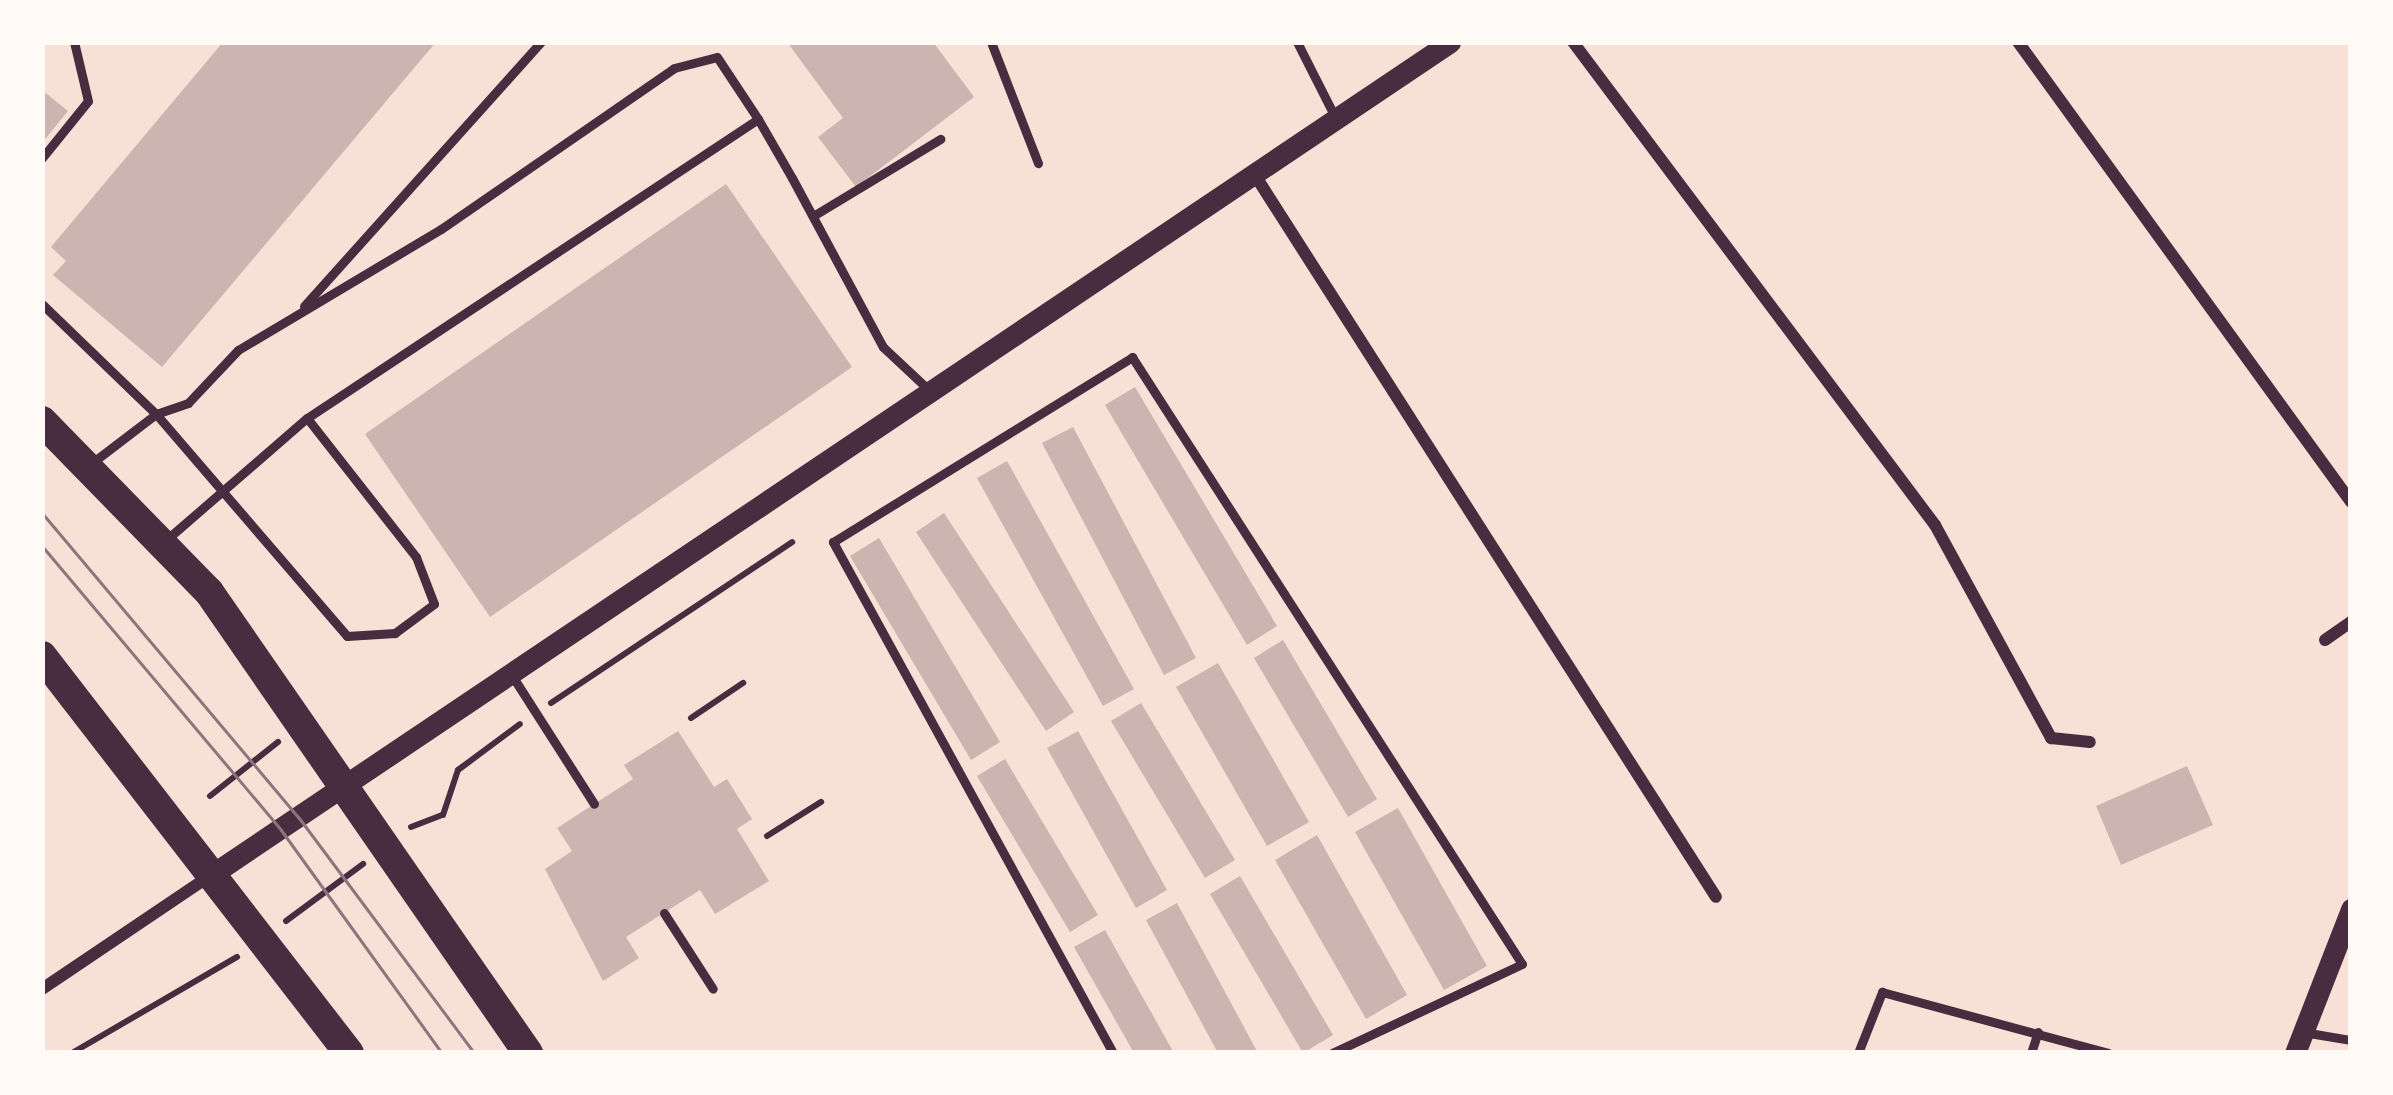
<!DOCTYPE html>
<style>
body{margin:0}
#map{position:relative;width:2393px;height:1095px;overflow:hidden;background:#f7e1d7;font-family:"Libre Baskerville",serif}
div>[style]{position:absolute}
.building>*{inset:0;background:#ccb4b1}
.path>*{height:6px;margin:-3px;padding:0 3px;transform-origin:3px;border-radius:3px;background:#4a2c40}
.service>*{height:9px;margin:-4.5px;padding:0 4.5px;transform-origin:4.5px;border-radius:4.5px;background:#4a2c40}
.minor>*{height:12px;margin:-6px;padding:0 6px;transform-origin:6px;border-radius:6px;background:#4a2c40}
.tertiary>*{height:21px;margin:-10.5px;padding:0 10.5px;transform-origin:10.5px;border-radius:10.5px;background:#4a2c40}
.primary>*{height:30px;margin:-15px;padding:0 15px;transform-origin:15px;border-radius:15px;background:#4a2c40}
.tram>*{height:3px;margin:-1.5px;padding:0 1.5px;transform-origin:1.5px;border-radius:1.5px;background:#8f747c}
span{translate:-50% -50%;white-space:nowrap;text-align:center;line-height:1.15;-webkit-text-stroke:9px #fffaf5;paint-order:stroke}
.frame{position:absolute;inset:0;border:45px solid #fffaf5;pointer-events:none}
</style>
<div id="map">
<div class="building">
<i style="clip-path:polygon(223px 42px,436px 42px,162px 367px,53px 275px,66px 261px,51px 247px)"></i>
<i style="clip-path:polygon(787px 42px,933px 42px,974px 97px,856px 187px,818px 137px,843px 118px)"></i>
<i style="clip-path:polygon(42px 90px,68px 111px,42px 143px)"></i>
<i style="clip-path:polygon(726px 184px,852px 367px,490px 617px,365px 434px)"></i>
<i style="clip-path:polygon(1135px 387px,1277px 626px,1247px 645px,1105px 405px)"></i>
<i style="clip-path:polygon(1073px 427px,1196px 658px,1164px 675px,1042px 443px)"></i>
<i style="clip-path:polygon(1007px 461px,1134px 689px,1103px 706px,977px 478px)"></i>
<i style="clip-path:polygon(944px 513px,1074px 712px,1046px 731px,916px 532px)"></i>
<i style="clip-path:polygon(879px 538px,1000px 742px,971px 760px,850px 556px)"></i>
<i style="clip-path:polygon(1283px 640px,1377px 799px,1348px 817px,1254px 658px)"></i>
<i style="clip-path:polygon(1218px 663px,1309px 822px,1267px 846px,1176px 687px)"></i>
<i style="clip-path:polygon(1141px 703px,1235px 860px,1205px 878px,1111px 721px)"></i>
<i style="clip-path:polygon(678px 731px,714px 787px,727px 779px,752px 819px,737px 829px,769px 881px,715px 914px,700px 890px,626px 937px,639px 958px,603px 981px,545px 869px,572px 851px,557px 828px,633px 779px,624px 765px)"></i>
<i style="clip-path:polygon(1078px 731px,1167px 890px,1136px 908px,1047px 748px)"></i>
<i style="clip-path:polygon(1005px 759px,1098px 915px,1070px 932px,977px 776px)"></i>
<i style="clip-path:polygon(2187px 766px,2213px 825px,2121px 865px,2096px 806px)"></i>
<i style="clip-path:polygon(1398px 808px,1487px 966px,1444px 990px,1355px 832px)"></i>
<i style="clip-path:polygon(1317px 835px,1407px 995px,1366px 1019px,1275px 860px)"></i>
<i style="clip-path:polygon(1240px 876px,1333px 1035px,1303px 1053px,1210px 894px)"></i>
<i style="clip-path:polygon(1177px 903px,1258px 1053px,1218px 1053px,1146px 920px)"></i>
<i style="clip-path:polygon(1105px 930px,1174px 1053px,1134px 1053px,1074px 947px)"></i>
</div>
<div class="path">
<i style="left:551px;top:703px;width:290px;rotate:-33.7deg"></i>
<i style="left:691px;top:718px;width:63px;rotate:-33.9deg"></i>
<i style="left:210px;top:796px;width:87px;rotate:-38.5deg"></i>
<i style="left:411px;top:827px;width:34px;rotate:-21deg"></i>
<i style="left:443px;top:815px;width:47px;rotate:-71.6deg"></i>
<i style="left:458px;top:770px;width:77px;rotate:-36.6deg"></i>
<i style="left:767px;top:836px;width:64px;rotate:-32.2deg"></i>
<i style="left:286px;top:921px;width:96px;rotate:-36.5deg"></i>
<i style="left:72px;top:1053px;width:191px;rotate:-30.2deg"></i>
</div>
<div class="service">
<i style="left:991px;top:42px;width:130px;rotate:68.8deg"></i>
<i style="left:1297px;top:42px;width:84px;rotate:63.1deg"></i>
<i style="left:758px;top:119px;width:541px;rotate:146.46deg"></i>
<i style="left:307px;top:418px;width:177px;rotate:51.9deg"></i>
<i style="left:416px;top:557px;width:50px;rotate:69deg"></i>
<i style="left:434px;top:604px;width:49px;rotate:143.4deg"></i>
<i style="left:395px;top:633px;width:48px;rotate:176.4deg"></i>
<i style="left:347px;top:636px;width:293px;rotate:-130.7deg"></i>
<i style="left:156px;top:414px;width:34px;rotate:-19deg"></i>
<i style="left:188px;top:403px;width:73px;rotate:-46.7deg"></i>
<i style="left:238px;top:350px;width:236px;rotate:-30.8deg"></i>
<i style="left:441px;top:229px;width:283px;rotate:-34.6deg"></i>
<i style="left:674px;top:68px;width:44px;rotate:-14.3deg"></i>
<i style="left:717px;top:57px;width:74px;rotate:56.5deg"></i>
<i style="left:758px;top:119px;width:68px;rotate:60deg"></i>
<i style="left:792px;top:178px;width:192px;rotate:61.7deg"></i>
<i style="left:883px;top:347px;width:64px;rotate:43.1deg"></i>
<i style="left:42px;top:158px;width:73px;rotate:-51.1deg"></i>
<i style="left:88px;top:101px;width:61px;rotate:-103.3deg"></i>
<i style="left:813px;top:216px;width:149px;rotate:-31.2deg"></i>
<i style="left:42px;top:304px;width:158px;rotate:44deg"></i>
<i style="left:156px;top:414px;width:81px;rotate:142.6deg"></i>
<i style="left:304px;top:306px;width:355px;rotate:-48.1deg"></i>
<i style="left:166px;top:540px;width:186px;rotate:-40.9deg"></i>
<i style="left:511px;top:674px;width:154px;rotate:57.4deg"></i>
<i style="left:664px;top:913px;width:90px;rotate:57.2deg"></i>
<i style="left:2303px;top:1032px;width:49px;rotate:9.5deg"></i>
<i style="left:1113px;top:1053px;width:583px;rotate:-118.72deg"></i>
<i style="left:833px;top:542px;width:352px;rotate:-31.7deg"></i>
<i style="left:1132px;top:357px;width:721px;rotate:57.28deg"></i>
<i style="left:1522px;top:964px;width:210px;rotate:154.9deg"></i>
<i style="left:1858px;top:1053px;width:66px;rotate:-68.5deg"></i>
<i style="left:1882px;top:992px;width:234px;rotate:15.1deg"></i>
<i style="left:2031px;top:1053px;width:22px;rotate:-72deg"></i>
</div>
<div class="minor">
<i style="left:1573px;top:42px;width:604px;rotate:53.15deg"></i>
<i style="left:1935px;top:525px;width:243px;rotate:61.4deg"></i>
<i style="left:2051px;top:738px;width:39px;rotate:6deg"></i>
<i style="left:2018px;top:42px;width:568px;rotate:54.1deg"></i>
<i style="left:1253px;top:172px;width:860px;rotate:57.44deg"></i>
<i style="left:2325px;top:640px;width:32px;rotate:-35deg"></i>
<i style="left:42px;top:989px;width:204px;rotate:-34deg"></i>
</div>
<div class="tertiary">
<i style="left:217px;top:871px;width:1486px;rotate:-33.91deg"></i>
<i style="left:2295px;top:1053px;width:155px;rotate:-68.7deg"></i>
</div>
<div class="primary">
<i style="left:42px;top:421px;width:239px;rotate:45.7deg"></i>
<i style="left:209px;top:592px;width:561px;rotate:55.32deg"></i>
<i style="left:42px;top:656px;width:502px;rotate:52.29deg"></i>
</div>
<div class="tram">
<i style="left:42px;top:513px;width:399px;rotate:49.9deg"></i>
<i style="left:299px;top:818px;width:293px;rotate:53.3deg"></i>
<i style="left:42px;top:546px;width:371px;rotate:49.9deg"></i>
<i style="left:281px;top:830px;width:275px;rotate:54.2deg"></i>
</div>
<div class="frame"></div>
</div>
